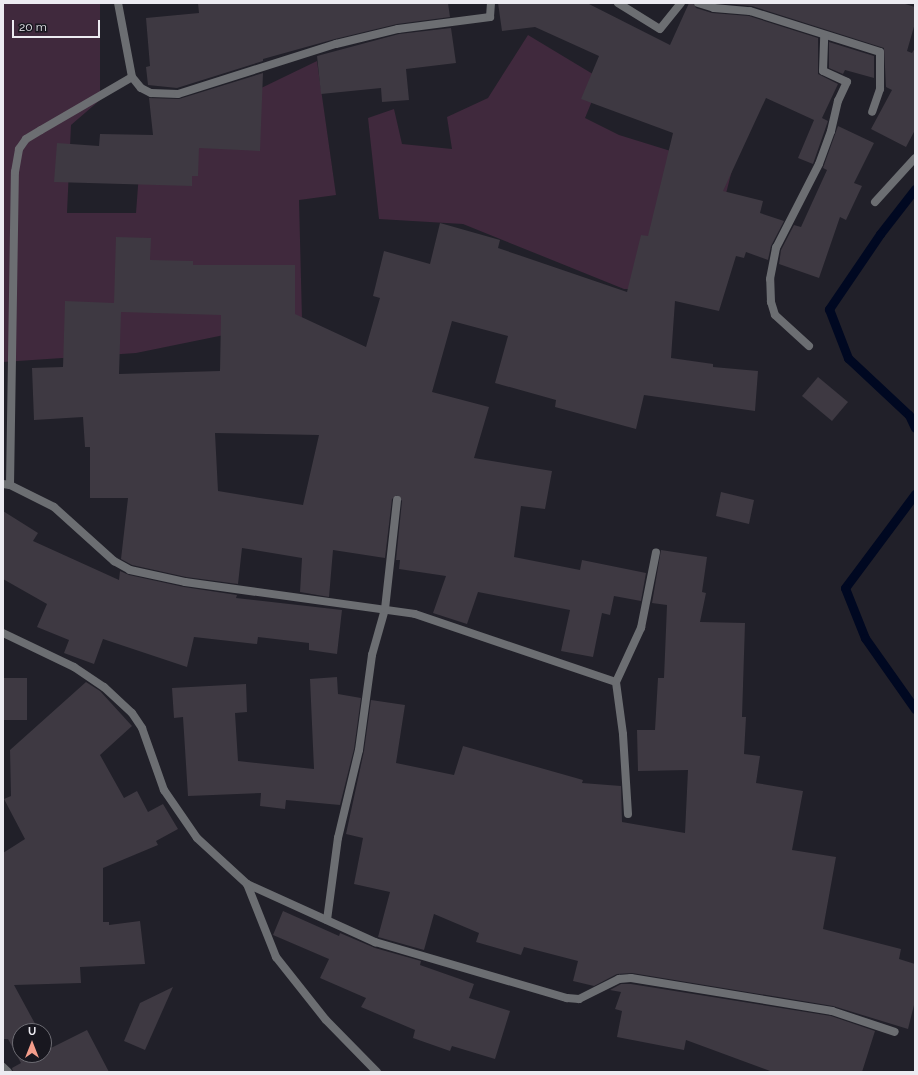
<!DOCTYPE html>
<style>
body{margin:0}
#map{position:relative;width:918px;height:1075px;overflow:hidden;background:#212029;font-family:Raleway,sans-serif}
div>[style]{position:absolute}
.green>*{inset:0;background:#40293d}
.stream>*{height:9px;margin:-4.5px;padding:0 4.5px;transform-origin:4.5px;border-radius:4.5px;background:#000821}
.building>*{inset:0;background:#3e3942}
.minor>*{height:8px;margin:-4px;padding:0 4px;transform-origin:4px;border-radius:4px;background:#6c6e72}
span{translate:-50% -50%;white-space:nowrap;text-align:center;line-height:1.15;-webkit-text-stroke:3px #18171f;paint-order:stroke}
.frame{position:absolute;inset:0;border:4px solid #ecebf1;pointer-events:none}
.north{position:absolute;left:12px;top:1023px;width:40px;height:40px;box-sizing:border-box;background:#18171f;border:1px solid #6d6c73;border-radius:50%;rotate:0deg;font-size:11px;font-weight:700;line-height:16px;text-align:center;color:#ecebf1}
.north::after{content:'';display:block;margin:auto;width:14px;height:18px;background:#f49d8b;clip-path:polygon(50% 0,100% 100%,50% 72%,0 100%)}
.scale{position:absolute;left:12px;top:20px;width:88px;height:18px;box-sizing:border-box;border:2px solid #ecebf1;border-top:0;padding-left:5px;font-size:12px;line-height:14px;white-space:nowrap;color:#ecebf1;-webkit-text-stroke:3px #18171f;paint-order:stroke}
</style>
<div id="map">
<div class="green">
<i style="clip-path:polygon(3px 3px,100px 3px,100px 100px,71px 125px,67px 213px,136px 213px,141px 146px,317px 61px,336px 195px,299px 200px,302px 319px,136px 353px,3px 362px)"></i>
<i style="clip-path:polygon(528px 35px,601px 79px,585px 118px,619px 135px,732px 170px,705px 276px,662px 289px,624px 289px,463px 224px,379px 219px,368px 118px,394px 109px,402px 144px,452px 149px,447px 117px,488px 98px)"></i>
</div>
<div class="stream">
<i style="left:915px;top:189px;width:57px;rotate:127.9deg"></i>
<i style="left:880px;top:234px;width:91px;rotate:124.2deg"></i>
<i style="left:829px;top:309px;width:53px;rotate:68.8deg"></i>
<i style="left:848px;top:358px;width:83px;rotate:43.1deg"></i>
<i style="left:909px;top:415px;width:14px;rotate:65deg"></i>
<i style="left:915px;top:494px;width:117px;rotate:126.7deg"></i>
<i style="left:845px;top:588px;width:54px;rotate:68.2deg"></i>
<i style="left:865px;top:638px;width:87px;rotate:54.8deg"></i>
</div>
<div class="building">
<i style="clip-path:polygon(198px 3px,448px 3px,450px 17px,397px 24px,335px 39px,263px 59px,263px 61px,177px 88px,148px 85px,146px 67px,150px 66px,146px 18px,199px 13px)"></i>
<i style="clip-path:polygon(evenodd,498px 3px,587px 3px,670px 45px,689px 3px,693px 3px,696px 8px,712px 13px,749px 16px,818px 38px,818px 74px,838px 84px,822px 118px,828px 121px,813px 164px,798px 158px,814px 120px,766px 98px,723px 191px,763px 201px,760px 213px,784px 221px,771px 246px,768px 260px,746px 252px,744px 258px,736px 256px,719px 311px,675px 301px,671px 358px,713px 364px,713px 367px,758px 371px,755px 411px,644px 395px,636px 429px,555px 407px,556px 400px,495px 383px,508px 336px,452px 321px,432px 392px,489px 407px,474px 458px,552px 471px,545px 509px,521px 506px,514px 557px,580px 570px,582px 560px,646px 573px,641px 601px,614px 596px,610px 615px,602px 613px,593px 657px,561px 651px,570px 610px,478px 592px,467px 624px,433px 613px,446px 576px,399px 569px,400px 560px,396px 560px,402px 501px,397px 495px,392px 499px,385px 558px,333px 550px,329px 597px,300px 592px,302px 558px,242px 548px,238px 584px,186px 577px,132px 565px,121px 559px,128px 498px,90px 498px,90px 447px,85px 447px,83px 417px,34px 420px,32px 368px,63px 367px,65px 301px,114px 303px,116px 237px,151px 238px,150px 260px,193px 261px,193px 265px,295px 265px,295px 314px,366px 347px,380px 298px,373px 296px,384px 251px,430px 264px,440px 223px,500px 240px,498px 248px,627px 292px,641px 235px,648px 236px,673px 133px,581px 99px,599px 56px,535px 27px,502px 31px,498px 3px,121px 312px,221px 315px,220px 371px,119px 374px,121px 312px,498px 3px,215px 433px,319px 435px,303px 505px,218px 491px,215px 433px)"></i>
<i style="clip-path:polygon(720px 3px,902px 3px,915px 7px,915px 23px,907px 51px,912px 53px,915px 48px,915px 130px,906px 147px,871px 129px,892px 90px,886px 87px,884px 48px,752px 6px)"></i>
<i style="clip-path:polygon(451px 28px,456px 63px,406px 69px,409px 100px,382px 102px,381px 88px,321px 94px,317px 56px,399px 34px)"></i>
<i style="clip-path:polygon(829px 42px,874px 56px,874px 78px,845px 70px,843px 74px,829px 68px)"></i>
<i style="clip-path:polygon(263px 73px,260px 151px,199px 148px,198px 176px,192px 176px,192px 186px,54px 182px,57px 143px,99px 146px,100px 134px,153px 135px,149px 98px,179px 99px)"></i>
<i style="clip-path:polygon(838px 126px,874px 143px,854px 183px,862px 186px,846px 220px,840px 217px,819px 278px,779px 264px,781px 250px,794px 225px,801px 227px,827px 170px,823px 168px)"></i>
<i style="clip-path:polygon(818px 377px,848px 402px,832px 421px,802px 396px)"></i>
<i style="clip-path:polygon(721px 492px,754px 500px,749px 524px,716px 516px)"></i>
<i style="clip-path:polygon(3px 511px,38px 533px,33px 541px,119px 580px,120px 571px,129px 575px,184px 587px,237px 595px,236px 598px,342px 610px,337px 654px,309px 650px,309px 643px,258px 637px,257px 644px,194px 637px,187px 667px,103px 639px,94px 664px,64px 653px,69px 640px,37px 627px,47px 604px,3px 579px)"></i>
<i style="clip-path:polygon(661px 550px,707px 557px,702px 592px,706px 593px,700px 622px,745px 623px,742px 717px,746px 717px,744px 754px,760px 756px,756px 783px,803px 791px,792px 850px,836px 857px,823px 929px,901px 949px,899px 959px,915px 964px,915px 1001px,908px 1029px,833px 1006px,632px 973px,617px 974px,594px 986px,573px 981px,578px 961px,524px 947px,521px 955px,476px 942px,479px 933px,434px 914px,424px 950px,378px 937px,390px 892px,354px 884px,363px 838px,346px 834px,364px 751px,371px 700px,405px 705px,396px 763px,454px 775px,463px 746px,583px 780px,582px 783px,621px 786px,622px 822px,685px 833px,688px 770px,638px 771px,637px 730px,655px 730px,658px 678px,664px 678px,667px 605px,652px 603px)"></i>
<i style="clip-path:polygon(337px 677px,338px 694px,361px 698px,354px 749px,340px 805px,286px 800px,285px 809px,260px 806px,261px 793px,188px 796px,183px 717px,174px 718px,172px 688px,246px 684px,247px 712px,235px 713px,238px 761px,314px 769px,310px 679px)"></i>
<i style="clip-path:polygon(3px 678px,27px 678px,27px 720px,3px 720px)"></i>
<i style="clip-path:polygon(86px 682px,100px 691px,132px 726px,100px 755px,124px 798px,137px 791px,148px 812px,163px 804px,178px 829px,156px 841px,158px 845px,103px 868px,103px 922px,109px 922px,109px 925px,140px 921px,145px 964px,80px 967px,81px 983px,14px 985px,39px 1031px,20px 1031px,20px 1055px,44px 1055px,44px 1040px,49px 1049px,87px 1030px,109px 1072px,13px 1072px,12px 1068px,21px 1063px,8px 1039px,3px 1039px,3px 853px,25px 839px,4px 799px,11px 796px,10px 750px)"></i>
<i style="clip-path:polygon(283px 911px,339px 936px,340px 933px,375px 948px,421px 961px,420px 965px,474px 984px,469px 998px,510px 1011px,495px 1059px,452px 1046px,450px 1051px,413px 1038px,415px 1030px,361px 1007px,366px 998px,320px 978px,329px 959px,273px 935px)"></i>
<i style="clip-path:polygon(621px 984px,631px 984px,831px 1016px,875px 1031px,862px 1072px,773px 1072px,686px 1040px,684px 1050px,617px 1037px,622px 1011px,615px 1009px,621px 992px,610px 990px)"></i>
<i style="clip-path:polygon(173px 987px,145px 1050px,124px 1041px,140px 1003px)"></i>
</div>
<div class="minor">
<i style="left:618px;top:3px;width:49px;rotate:31.8deg"></i>
<i style="left:660px;top:29px;width:33px;rotate:-51deg"></i>
<i style="left:698px;top:3px;width:17px;rotate:17deg"></i>
<i style="left:714px;top:8px;width:36px;rotate:5deg"></i>
<i style="left:750px;top:11px;width:136px;rotate:17.5deg"></i>
<i style="left:880px;top:52px;width:37px;rotate:90deg"></i>
<i style="left:880px;top:89px;width:24px;rotate:109deg"></i>
<i style="left:132px;top:77px;width:14px;rotate:51deg"></i>
<i style="left:141px;top:88px;width:11px;rotate:27deg"></i>
<i style="left:151px;top:93px;width:27px;rotate:2deg"></i>
<i style="left:178px;top:94px;width:166px;rotate:-17.6deg"></i>
<i style="left:336px;top:44px;width:64px;rotate:-13.6deg"></i>
<i style="left:398px;top:29px;width:93px;rotate:-7.4deg"></i>
<i style="left:490px;top:17px;width:14px;rotate:-86deg"></i>
<i style="left:875px;top:202px;width:59px;rotate:-47.7deg"></i>
<i style="left:809px;top:346px;width:46px;rotate:-137.6deg"></i>
<i style="left:775px;top:315px;width:14px;rotate:-107deg"></i>
<i style="left:771px;top:302px;width:23px;rotate:-92deg"></i>
<i style="left:770px;top:279px;width:32px;rotate:-79deg"></i>
<i style="left:776px;top:248px;width:94px;rotate:-62.9deg"></i>
<i style="left:819px;top:164px;width:35px;rotate:-70deg"></i>
<i style="left:831px;top:131px;width:31px;rotate:-77deg"></i>
<i style="left:838px;top:101px;width:21px;rotate:-65deg"></i>
<i style="left:847px;top:82px;width:26px;rotate:-155deg"></i>
<i style="left:823px;top:71px;width:35px;rotate:-88deg"></i>
<i style="left:3px;top:484px;width:7px;rotate:8deg"></i>
<i style="left:10px;top:485px;width:49px;rotate:26.6deg"></i>
<i style="left:54px;top:507px;width:81px;rotate:42deg"></i>
<i style="left:114px;top:561px;width:18px;rotate:29deg"></i>
<i style="left:130px;top:570px;width:56px;rotate:12.3deg"></i>
<i style="left:185px;top:582px;width:232px;rotate:7.9deg"></i>
<i style="left:415px;top:614px;width:212px;rotate:18.7deg"></i>
<i style="left:10px;top:485px;width:313px;rotate:-89.1deg"></i>
<i style="left:15px;top:172px;width:23px;rotate:-80deg"></i>
<i style="left:19px;top:149px;width:12px;rotate:-55deg"></i>
<i style="left:26px;top:139px;width:17px;rotate:-31deg"></i>
<i style="left:41px;top:130px;width:105px;rotate:-30.2deg"></i>
<i style="left:132px;top:77px;width:75px;rotate:-100.7deg"></i>
<i style="left:3px;top:633px;width:79px;rotate:25.6deg"></i>
<i style="left:74px;top:667px;width:36px;rotate:34deg"></i>
<i style="left:104px;top:687px;width:38px;rotate:43deg"></i>
<i style="left:132px;top:713px;width:18px;rotate:56deg"></i>
<i style="left:142px;top:728px;width:66px;rotate:70.5deg"></i>
<i style="left:164px;top:790px;width:58px;rotate:55.5deg"></i>
<i style="left:197px;top:838px;width:68px;rotate:42.6deg"></i>
<i style="left:247px;top:884px;width:141px;rotate:24.4deg"></i>
<i style="left:375px;top:942px;width:200px;rotate:16.3deg"></i>
<i style="left:567px;top:998px;width:12px;rotate:5deg"></i>
<i style="left:579px;top:999px;width:45px;rotate:-26.6deg"></i>
<i style="left:619px;top:979px;width:12px;rotate:-5deg"></i>
<i style="left:631px;top:978px;width:204px;rotate:9.3deg"></i>
<i style="left:832px;top:1011px;width:66px;rotate:18.4deg"></i>
<i style="left:628px;top:814px;width:80px;rotate:-93.6deg"></i>
<i style="left:623px;top:734px;width:52px;rotate:-97.7deg"></i>
<i style="left:616px;top:682px;width:60px;rotate:-65.2deg"></i>
<i style="left:641px;top:628px;width:77px;rotate:-78.8deg"></i>
<i style="left:247px;top:884px;width:79px;rotate:68.3deg"></i>
<i style="left:276px;top:957px;width:80px;rotate:51.6deg"></i>
<i style="left:326px;top:1020px;width:73px;rotate:45.6deg"></i>
<i style="left:327px;top:920px;width:83px;rotate:-82.4deg"></i>
<i style="left:338px;top:838px;width:90px;rotate:-76.6deg"></i>
<i style="left:359px;top:750px;width:96px;rotate:-82.2deg"></i>
<i style="left:372px;top:655px;width:48px;rotate:-74.2deg"></i>
<i style="left:385px;top:609px;width:110px;rotate:-83.7deg"></i>
<i style="left:3px;top:1067px;width:7px;rotate:45deg"></i>
</div>
<div class="frame"></div>
<div class="north">U</div>
<div class="scale">20 m</div>
</div>
